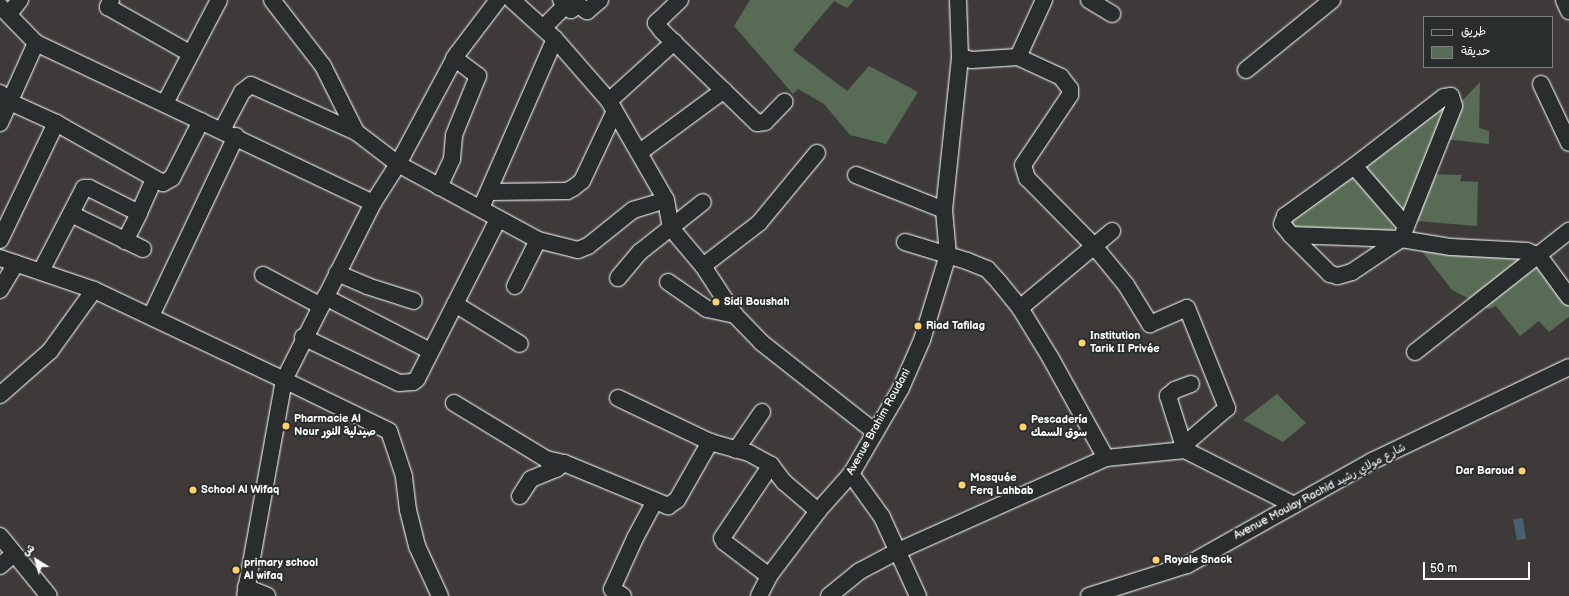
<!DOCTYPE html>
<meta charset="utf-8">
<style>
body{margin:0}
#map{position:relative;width:1569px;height:596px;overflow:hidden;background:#3e3a3a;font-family:"Balsamiq Sans","Playpen Sans Arabic",sans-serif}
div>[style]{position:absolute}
.green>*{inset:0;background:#586b55}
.water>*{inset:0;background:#49616e}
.roads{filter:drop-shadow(0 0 1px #fff) drop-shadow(0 0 1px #fff)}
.minor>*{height:16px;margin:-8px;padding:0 8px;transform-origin:8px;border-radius:8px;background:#2a2d2e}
.dots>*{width:11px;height:11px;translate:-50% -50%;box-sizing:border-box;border:2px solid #2a2d2e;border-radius:50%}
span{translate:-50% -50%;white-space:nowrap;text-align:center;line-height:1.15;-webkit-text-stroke:4px #2a2d2e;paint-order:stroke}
.poi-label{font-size:11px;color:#fff;font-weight:700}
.left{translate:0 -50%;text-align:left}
.right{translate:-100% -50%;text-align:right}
.street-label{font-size:11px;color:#fff}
.legend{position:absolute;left:1423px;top:16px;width:130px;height:52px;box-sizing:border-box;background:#2a2d2e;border:1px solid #7f8182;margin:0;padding:5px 7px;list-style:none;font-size:12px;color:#fff}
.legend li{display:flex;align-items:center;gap:8px;height:20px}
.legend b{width:20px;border:1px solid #7f8182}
.north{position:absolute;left:16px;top:540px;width:40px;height:40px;-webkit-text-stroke:3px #2a2d2e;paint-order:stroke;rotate:323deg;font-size:11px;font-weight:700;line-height:16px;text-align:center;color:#fff}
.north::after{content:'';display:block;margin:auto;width:14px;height:18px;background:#fff;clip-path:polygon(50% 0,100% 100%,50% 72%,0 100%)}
.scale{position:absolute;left:1423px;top:562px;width:107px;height:18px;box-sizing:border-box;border:2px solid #fff;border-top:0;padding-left:5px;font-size:12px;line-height:14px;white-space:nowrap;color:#fff;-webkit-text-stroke:3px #2a2d2e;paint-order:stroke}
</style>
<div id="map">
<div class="green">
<i style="clip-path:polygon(750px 0,854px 0,847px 8px,834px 1px,793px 50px,847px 91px,869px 66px,918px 92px,886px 144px,850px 135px,824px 104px,798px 89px,793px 94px,734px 26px)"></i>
<i style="clip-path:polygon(1480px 82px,1479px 128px,1489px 131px,1489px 144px,1444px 139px,1455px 108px)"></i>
<i style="clip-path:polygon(1448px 99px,1408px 210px,1401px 213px,1363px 165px)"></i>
<i style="clip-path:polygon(1352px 172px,1395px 223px,1392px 232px,1290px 229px,1290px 220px)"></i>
<i style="clip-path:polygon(1427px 174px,1462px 175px,1460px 181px,1478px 182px,1477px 226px,1416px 221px)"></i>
<i style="clip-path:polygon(1421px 250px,1531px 255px,1569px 306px,1569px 317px,1549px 332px,1539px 321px,1520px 336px,1496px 306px,1489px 309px,1452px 290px)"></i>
<i style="clip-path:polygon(1277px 394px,1306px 423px,1283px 442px,1243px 420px)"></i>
</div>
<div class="water">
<i style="clip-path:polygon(1523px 518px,1526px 539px,1517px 540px,1513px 519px)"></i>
</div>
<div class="roads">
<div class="minor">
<i style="left:111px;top:0;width:8px;rotate:113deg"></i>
<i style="left:108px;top:7px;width:95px;rotate:29.5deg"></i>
<i style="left:272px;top:0;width:83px;rotate:52.3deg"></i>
<i style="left:323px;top:66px;width:74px;rotate:63.4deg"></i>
<i style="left:512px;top:0;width:58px;rotate:42.2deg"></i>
<i style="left:555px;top:39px;width:82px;rotate:48.9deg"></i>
<i style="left:609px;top:101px;width:114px;rotate:60.1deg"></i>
<i style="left:666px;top:200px;width:28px;rotate:80deg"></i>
<i style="left:671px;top:228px;width:50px;rotate:49.9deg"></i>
<i style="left:703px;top:266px;width:59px;rotate:56.9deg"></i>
<i style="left:735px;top:315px;width:39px;rotate:46deg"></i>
<i style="left:762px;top:343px;width:144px;rotate:38.2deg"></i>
<i style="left:680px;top:0;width:30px;rotate:136deg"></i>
<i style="left:658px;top:21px;width:3px;rotate:135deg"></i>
<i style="left:656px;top:23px;width:10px;rotate:53deg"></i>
<i style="left:662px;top:31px;width:132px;rotate:44.1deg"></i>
<i style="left:757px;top:123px;width:8px;rotate:-7deg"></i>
<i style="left:765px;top:122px;width:28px;rotate:-46deg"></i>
<i style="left:1089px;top:0;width:27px;rotate:31deg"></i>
<i style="left:1564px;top:0;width:12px;rotate:66deg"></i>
<i style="left:566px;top:5px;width:7px;rotate:45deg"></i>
<i style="left:571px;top:10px;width:9px;rotate:-36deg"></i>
<i style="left:578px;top:5px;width:11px;rotate:34deg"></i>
<i style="left:587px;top:11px;width:17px;rotate:-40deg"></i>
<i style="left:0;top:6px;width:52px;rotate:45.8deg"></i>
<i style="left:36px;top:43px;width:373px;rotate:25.4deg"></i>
<i style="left:9px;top:14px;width:18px;rotate:-52deg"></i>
<i style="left:543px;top:28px;width:33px;rotate:-45deg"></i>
<i style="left:566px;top:5px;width:7px;rotate:-135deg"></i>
<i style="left:960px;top:57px;width:12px;rotate:14deg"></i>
<i style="left:972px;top:60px;width:46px;rotate:-3.7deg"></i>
<i style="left:1018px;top:57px;width:63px;rotate:-65.5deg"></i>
<i style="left:1018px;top:57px;width:47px;rotate:24.9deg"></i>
<i style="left:1061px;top:77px;width:15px;rotate:53deg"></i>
<i style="left:1070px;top:89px;width:6px;rotate:90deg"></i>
<i style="left:1070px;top:95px;width:84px;rotate:123.9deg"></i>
<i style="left:1023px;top:165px;width:14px;rotate:73deg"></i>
<i style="left:1027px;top:178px;width:95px;rotate:45.4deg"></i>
<i style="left:1094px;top:246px;width:50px;rotate:50.6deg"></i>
<i style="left:1126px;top:285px;width:46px;rotate:58.4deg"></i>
<i style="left:1150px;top:324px;width:40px;rotate:-23.4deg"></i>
<i style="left:1187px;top:308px;width:108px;rotate:68.2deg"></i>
<i style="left:1227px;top:408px;width:57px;rotate:139.3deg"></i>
<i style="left:1246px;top:70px;width:111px;rotate:-39.1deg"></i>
<i style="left:1541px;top:84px;width:65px;rotate:64.6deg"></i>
<i style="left:0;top:93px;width:13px;rotate:42deg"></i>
<i style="left:10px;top:102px;width:51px;rotate:24.5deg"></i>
<i style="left:56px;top:123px;width:123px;rotate:29.3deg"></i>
<i style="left:163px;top:183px;width:10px;rotate:-29deg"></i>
<i style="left:172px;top:178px;width:64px;rotate:-63deg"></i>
<i style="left:609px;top:101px;width:88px;rotate:-42.2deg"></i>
<i style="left:165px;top:103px;width:116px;rotate:-62.3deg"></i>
<i style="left:0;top:123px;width:88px;rotate:-65.8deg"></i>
<i style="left:222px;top:130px;width:43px;rotate:-62.2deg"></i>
<i style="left:242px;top:92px;width:11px;rotate:-38deg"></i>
<i style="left:251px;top:85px;width:115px;rotate:24.1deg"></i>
<i style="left:356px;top:132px;width:53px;rotate:37.3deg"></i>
<i style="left:398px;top:164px;width:125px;rotate:-61.8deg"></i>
<i style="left:457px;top:54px;width:68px;rotate:-52.8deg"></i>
<i style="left:640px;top:152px;width:104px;rotate:-36.4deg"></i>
<i style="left:856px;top:175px;width:95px;rotate:21.7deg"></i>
<i style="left:439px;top:187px;width:31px;rotate:-65deg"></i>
<i style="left:452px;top:159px;width:24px;rotate:-85deg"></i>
<i style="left:454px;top:135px;width:64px;rotate:-67.9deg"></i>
<i style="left:478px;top:76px;width:30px;rotate:-143deg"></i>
<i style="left:489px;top:192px;width:78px;rotate:-0.7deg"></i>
<i style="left:567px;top:191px;width:7px;rotate:-27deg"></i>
<i style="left:573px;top:188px;width:11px;rotate:-38deg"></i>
<i style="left:582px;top:181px;width:77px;rotate:-64.8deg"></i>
<i style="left:481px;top:208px;width:184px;rotate:-66.4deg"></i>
<i style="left:71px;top:214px;width:80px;rotate:25.9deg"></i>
<i style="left:1406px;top:226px;width:79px;rotate:-130.9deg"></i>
<i style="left:1354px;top:166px;width:113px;rotate:-37.5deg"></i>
<i style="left:1444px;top:97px;width:7px;rotate:-8deg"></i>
<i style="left:1451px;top:96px;width:10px;rotate:73deg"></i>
<i style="left:1454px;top:106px;width:143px;rotate:111.7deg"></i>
<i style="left:1401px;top:239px;width:51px;rotate:9.1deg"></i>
<i style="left:1451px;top:247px;width:76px;rotate:3deg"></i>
<i style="left:1527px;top:251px;width:13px;rotate:23deg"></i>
<i style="left:1539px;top:256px;width:51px;rotate:53.8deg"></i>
<i style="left:1291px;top:235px;width:110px;rotate:2.1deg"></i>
<i style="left:1401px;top:239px;width:59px;rotate:146deg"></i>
<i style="left:1352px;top:272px;width:15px;rotate:164deg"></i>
<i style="left:1338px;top:276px;width:8px;rotate:-166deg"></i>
<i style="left:1330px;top:274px;width:55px;rotate:-135deg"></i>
<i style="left:1291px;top:235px;width:14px;rotate:-129deg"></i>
<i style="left:1282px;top:224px;width:9px;rotate:-69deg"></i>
<i style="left:1285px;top:216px;width:85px;rotate:-35.9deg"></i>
<i style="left:0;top:240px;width:130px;rotate:-64.4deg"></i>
<i style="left:125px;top:241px;width:31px;rotate:-63deg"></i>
<i style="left:905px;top:242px;width:65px;rotate:17deg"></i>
<i style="left:967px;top:261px;width:22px;rotate:22deg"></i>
<i style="left:987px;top:269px;width:18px;rotate:47deg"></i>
<i style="left:999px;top:282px;width:33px;rotate:51deg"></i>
<i style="left:1020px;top:308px;width:57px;rotate:58.5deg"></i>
<i style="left:1050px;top:357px;width:115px;rotate:61deg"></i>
<i style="left:0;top:258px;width:99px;rotate:18.8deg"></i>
<i style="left:94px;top:290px;width:210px;rotate:25.3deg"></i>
<i style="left:284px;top:380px;width:219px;rotate:100.2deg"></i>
<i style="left:703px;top:266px;width:71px;rotate:-37.5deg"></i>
<i style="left:759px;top:223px;width:91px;rotate:-50.4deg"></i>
<i style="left:41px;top:271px;width:93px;rotate:-62.6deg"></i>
<i style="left:84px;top:188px;width:5px"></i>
<i style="left:89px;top:188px;width:56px;rotate:26.6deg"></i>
<i style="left:139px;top:213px;width:36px;rotate:-66deg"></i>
<i style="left:337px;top:273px;width:33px;rotate:23deg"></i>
<i style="left:367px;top:286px;width:49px;rotate:17.7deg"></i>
<i style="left:263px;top:275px;width:66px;rotate:28.1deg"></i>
<i style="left:618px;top:278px;width:34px;rotate:-50deg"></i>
<i style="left:640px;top:252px;width:80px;rotate:-38.4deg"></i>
<i style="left:668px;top:282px;width:47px;rotate:34.7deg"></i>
<i style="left:707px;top:309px;width:29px;rotate:12deg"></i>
<i style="left:515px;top:286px;width:51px;rotate:-63.4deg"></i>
<i style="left:0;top:290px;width:31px;rotate:-59deg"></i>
<i style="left:325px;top:297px;width:118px;rotate:27.2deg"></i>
<i style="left:455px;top:304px;width:76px;rotate:31.6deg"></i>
<i style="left:1020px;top:308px;width:120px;rotate:-39.9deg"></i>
<i style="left:151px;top:316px;width:199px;rotate:-64.7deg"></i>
<i style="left:303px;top:337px;width:106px;rotate:25.6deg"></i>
<i style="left:399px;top:383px;width:14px;rotate:-4deg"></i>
<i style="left:413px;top:382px;width:5px;rotate:-37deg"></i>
<i style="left:417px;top:379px;width:179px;rotate:-63.1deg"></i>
<i style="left:1415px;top:352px;width:196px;rotate:-38.2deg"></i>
<i style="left:0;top:395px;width:67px;rotate:-41.3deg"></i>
<i style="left:50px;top:351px;width:75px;rotate:-54.2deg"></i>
<i style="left:618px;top:398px;width:102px;rotate:25.6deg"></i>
<i style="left:710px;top:442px;width:41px;rotate:15.8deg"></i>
<i style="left:749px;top:453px;width:25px;rotate:29deg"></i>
<i style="left:771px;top:465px;width:21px;rotate:53deg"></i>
<i style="left:784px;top:482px;width:45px;rotate:40.5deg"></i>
<i style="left:454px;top:403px;width:108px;rotate:31.3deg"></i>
<i style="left:546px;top:459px;width:18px;rotate:13deg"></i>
<i style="left:564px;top:463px;width:113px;rotate:22.5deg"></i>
<i style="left:668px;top:506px;width:11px;rotate:-34deg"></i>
<i style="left:677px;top:500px;width:67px;rotate:-60.4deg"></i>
<i style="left:736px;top:450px;width:46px;rotate:-55.6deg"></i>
<i style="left:1185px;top:450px;width:57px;rotate:-107.5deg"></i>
<i style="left:1168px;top:396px;width:9px;rotate:-41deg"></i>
<i style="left:1175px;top:390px;width:17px;rotate:-21deg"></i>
<i style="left:851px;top:474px;width:53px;rotate:54.2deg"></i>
<i style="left:882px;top:517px;width:87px;rotate:65.5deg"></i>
<i style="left:520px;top:496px;width:20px;rotate:-57deg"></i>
<i style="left:531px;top:479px;width:27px;rotate:-22deg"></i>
<i style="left:556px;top:469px;width:10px;rotate:-37deg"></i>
<i style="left:0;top:536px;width:77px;rotate:50.8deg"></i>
<i style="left:0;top:566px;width:18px;rotate:-41deg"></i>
<i style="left:769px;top:576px;width:56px;rotate:-142.9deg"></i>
<i style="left:724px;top:542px;width:4px;rotate:-117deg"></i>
<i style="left:722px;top:538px;width:88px;rotate:-56.1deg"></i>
<i style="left:246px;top:587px;width:23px;rotate:23deg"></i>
<i style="left:440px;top:596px;width:55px;rotate:-114.7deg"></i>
<i style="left:417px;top:546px;width:37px;rotate:-104deg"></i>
<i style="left:408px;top:510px;width:34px;rotate:-97deg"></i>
<i style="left:404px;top:476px;width:47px;rotate:-108.4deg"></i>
<i style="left:389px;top:431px;width:117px;rotate:-154.1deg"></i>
<i style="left:284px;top:380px;width:198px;rotate:-63.3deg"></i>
<i style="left:373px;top:203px;width:46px;rotate:-57.3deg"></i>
<i style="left:398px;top:164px;width:159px;rotate:28.5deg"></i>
<i style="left:538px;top:240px;width:41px;rotate:14deg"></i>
<i style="left:578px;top:250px;width:11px;rotate:-22deg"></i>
<i style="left:588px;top:246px;width:58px;rotate:-38.7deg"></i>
<i style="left:633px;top:210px;width:34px;rotate:-17deg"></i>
<i style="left:623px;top:596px;width:13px;rotate:-148deg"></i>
<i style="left:612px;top:589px;width:56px;rotate:-65.7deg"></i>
<i style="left:635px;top:538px;width:42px;rotate:-61.6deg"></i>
<i style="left:759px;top:596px;width:22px;rotate:-63deg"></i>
<i style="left:769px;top:576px;width:81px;rotate:-53deg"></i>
<i style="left:818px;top:511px;width:50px;rotate:-48.3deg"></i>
<i style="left:851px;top:474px;width:99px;rotate:-59.8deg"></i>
<i style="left:901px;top:388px;width:52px;rotate:-66.4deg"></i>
<i style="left:922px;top:340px;width:89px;rotate:-73deg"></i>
<i style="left:948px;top:255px;width:45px;rotate:-95.1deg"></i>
<i style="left:944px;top:210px;width:154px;rotate:-84deg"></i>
<i style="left:960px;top:57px;width:57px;rotate:-92deg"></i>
<i style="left:829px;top:596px;width:40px;rotate:-39deg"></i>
<i style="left:860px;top:571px;width:43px;rotate:-27.8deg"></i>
<i style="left:898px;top:551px;width:228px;rotate:-24.1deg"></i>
<i style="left:1106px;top:458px;width:79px;rotate:-5.8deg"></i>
<i style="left:1185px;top:450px;width:122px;rotate:26.8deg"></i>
<i style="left:1089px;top:596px;width:103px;rotate:-17.6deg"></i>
<i style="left:1187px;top:565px;width:212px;rotate:-29.3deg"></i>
<i style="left:1372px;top:461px;width:218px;rotate:-25.5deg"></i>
</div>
</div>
<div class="dots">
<i style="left:716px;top:302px;background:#ffd166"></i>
<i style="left:918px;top:326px;background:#ffd166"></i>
<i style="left:1082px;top:343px;background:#ffd166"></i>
<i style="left:286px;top:426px;background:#ffd166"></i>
<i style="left:1023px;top:427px;background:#ffd166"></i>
<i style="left:1522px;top:471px;background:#ffd166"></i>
<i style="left:962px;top:485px;background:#ffd166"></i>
<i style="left:193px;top:490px;background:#ffd166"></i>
<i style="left:1156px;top:560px;background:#ffd166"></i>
<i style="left:236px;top:570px;background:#ffd166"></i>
</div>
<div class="poi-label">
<span class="left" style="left:724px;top:302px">Sidi Boushah</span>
<span class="left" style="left:926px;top:326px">Riad Tafilag</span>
<span class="left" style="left:1090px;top:343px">Institution<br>Tarik II Privée</span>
<span class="left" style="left:294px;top:426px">Pharmacie Al<br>Nour صيدلية النور</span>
<span class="left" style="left:1031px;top:427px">Pescadería<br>سوق السمك</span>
<span class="right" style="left:1514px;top:471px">Dar Baroud</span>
<span class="left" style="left:970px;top:485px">Mosquée<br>Ferq Lahbab</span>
<span class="left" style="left:201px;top:490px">School Al Wifaq</span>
<span class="left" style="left:1164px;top:560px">Royale Snack</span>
<span class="left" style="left:244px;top:570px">primary school<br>Al wifaq</span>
</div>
<div class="street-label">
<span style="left:879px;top:422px;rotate:-61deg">Avenue Brahim Roudani</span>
<span style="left:1320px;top:492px;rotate:-28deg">Avenue Moulay Rachid شارع مولاي رشيد</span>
</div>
<ul class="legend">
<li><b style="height:5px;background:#2a2d2e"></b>طريق</li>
<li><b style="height:11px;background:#586b55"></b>حديقة</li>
</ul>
<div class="north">ش</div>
<div class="scale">50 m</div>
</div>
